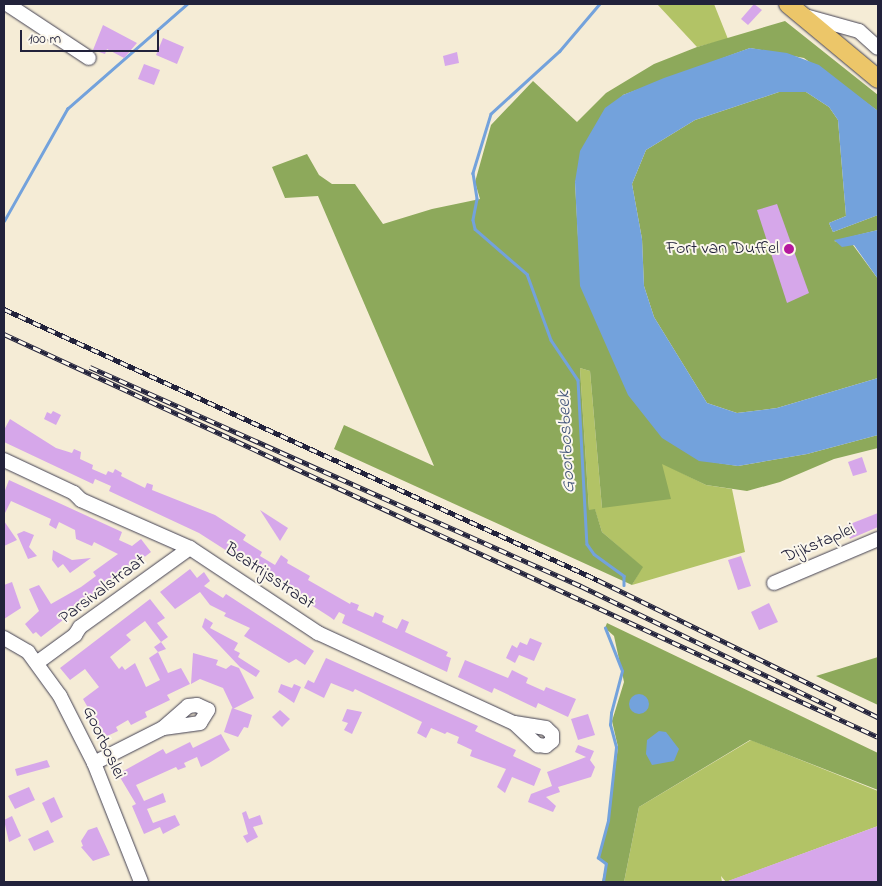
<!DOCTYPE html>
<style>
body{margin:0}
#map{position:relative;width:882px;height:886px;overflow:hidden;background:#f5ecd6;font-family:"Indie Flower",sans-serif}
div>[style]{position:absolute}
.green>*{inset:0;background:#b2c366}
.forest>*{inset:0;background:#8da95b}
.water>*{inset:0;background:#73a2dc}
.round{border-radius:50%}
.stream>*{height:2.5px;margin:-1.25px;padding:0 1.25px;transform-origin:1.25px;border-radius:1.25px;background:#73a2dc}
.building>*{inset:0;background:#d6a7ea}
.roads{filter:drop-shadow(0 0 1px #424052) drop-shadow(0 0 1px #424052)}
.minor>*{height:14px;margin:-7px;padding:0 7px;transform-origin:7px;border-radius:7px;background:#fff}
.major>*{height:18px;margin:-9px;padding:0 9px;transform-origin:9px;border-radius:9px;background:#ecc669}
.rail>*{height:4.5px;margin-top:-2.25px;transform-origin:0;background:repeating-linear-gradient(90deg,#fbf7ec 0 8px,#22223b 0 16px);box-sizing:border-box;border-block:1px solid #22223b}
.dots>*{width:14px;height:14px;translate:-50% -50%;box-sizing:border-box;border:2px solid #fbf7ec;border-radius:50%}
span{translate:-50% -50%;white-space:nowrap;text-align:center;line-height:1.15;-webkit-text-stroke:4px #fbf7ec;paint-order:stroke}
.poi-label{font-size:18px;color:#22223b}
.right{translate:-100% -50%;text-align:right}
.street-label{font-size:18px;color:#22223b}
.water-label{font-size:19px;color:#42557b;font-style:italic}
.frame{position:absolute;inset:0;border:5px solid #22223b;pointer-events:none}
.scale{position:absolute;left:20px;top:30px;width:139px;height:22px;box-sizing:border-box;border:2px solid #22223b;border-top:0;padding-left:6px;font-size:15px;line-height:18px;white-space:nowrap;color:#22223b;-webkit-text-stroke:4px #fbf7ec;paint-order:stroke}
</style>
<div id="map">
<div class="green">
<i style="clip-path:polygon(657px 4px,714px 4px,728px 39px,697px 47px)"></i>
<i style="clip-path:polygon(580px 368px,590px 371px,602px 508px,662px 463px,706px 485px,732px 489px,745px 552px,632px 585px,642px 567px,602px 532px,595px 510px,589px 510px)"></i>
<i style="clip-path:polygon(751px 740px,878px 791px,878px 826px,726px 882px,721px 876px,722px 882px,624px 882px,639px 807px)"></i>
</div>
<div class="forest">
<i style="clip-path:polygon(785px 21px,878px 95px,878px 111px,804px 58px,750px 48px,623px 95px,575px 182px,578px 237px,699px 460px,738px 466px,807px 454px,878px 435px,878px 448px,834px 459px,780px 482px,747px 491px,706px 485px,662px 464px,671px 499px,602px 508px,590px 371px,580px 368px,589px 510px,595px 509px,602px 532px,643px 567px,632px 585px,334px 449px,344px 425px,434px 466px,318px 196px,285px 198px,272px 167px,307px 154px,319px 175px,332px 184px,355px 184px,383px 224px,432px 209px,480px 199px,475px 182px,491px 125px,533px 81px,577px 122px,606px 93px,654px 64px,697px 47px)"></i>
<i style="clip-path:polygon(779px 92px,806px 92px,829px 107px,838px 120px,846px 216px,829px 223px,833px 232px,878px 215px,878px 230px,834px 241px,853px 245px,878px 279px,878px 378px,777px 408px,737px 413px,707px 403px,654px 317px,644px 286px,642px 239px,632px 184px,646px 150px,695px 120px)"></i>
<i style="clip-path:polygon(607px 623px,878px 753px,878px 790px,750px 740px,639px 807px,624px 882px,602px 882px,606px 864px,598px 858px,608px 820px,618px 747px,612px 721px,624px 682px,614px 636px,605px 628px)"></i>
<i style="clip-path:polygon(878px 657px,878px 705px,816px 676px)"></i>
</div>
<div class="water">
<i style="clip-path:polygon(750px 48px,787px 53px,819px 65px,878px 111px,878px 215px,833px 232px,829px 223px,846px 216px,838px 120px,829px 107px,806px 92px,779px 92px,695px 120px,646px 150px,632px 184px,642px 239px,644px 286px,654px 317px,707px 403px,737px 413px,777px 408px,878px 378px,878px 435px,807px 454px,738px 466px,699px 461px,662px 438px,628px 395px,580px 286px,575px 182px,580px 151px,605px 108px,623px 95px,664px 78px)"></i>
<i style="clip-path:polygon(878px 230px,878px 279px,854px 245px,842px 247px,834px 240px)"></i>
<i class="round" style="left:629px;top:694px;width:20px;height:20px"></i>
<i style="clip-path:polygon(659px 731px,666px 732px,679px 749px,674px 761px,652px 765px,646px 754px,647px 740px)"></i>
</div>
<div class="stream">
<i style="left:600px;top:4px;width:62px;rotate:130.4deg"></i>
<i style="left:560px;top:51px;width:93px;rotate:137.6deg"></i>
<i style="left:491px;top:114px;width:62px;rotate:107deg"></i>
<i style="left:473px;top:173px;width:26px;rotate:81deg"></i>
<i style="left:477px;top:199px;width:21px;rotate:101deg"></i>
<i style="left:473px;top:220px;width:9px;rotate:77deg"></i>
<i style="left:475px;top:229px;width:69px;rotate:40.9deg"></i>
<i style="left:527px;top:274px;width:70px;rotate:70deg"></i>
<i style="left:551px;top:340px;width:48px;rotate:56deg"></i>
<i style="left:578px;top:380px;width:164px;rotate:86.9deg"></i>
<i style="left:587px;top:544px;width:12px;rotate:55deg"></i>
<i style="left:594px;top:554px;width:37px;rotate:36deg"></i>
<i style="left:624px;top:576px;width:9px;rotate:90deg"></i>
<i style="left:4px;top:221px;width:129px;rotate:-60.6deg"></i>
<i style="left:67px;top:109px;width:159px;rotate:-41.2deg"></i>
<i style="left:603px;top:882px;width:18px;rotate:-81deg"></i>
<i style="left:606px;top:864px;width:10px;rotate:-143deg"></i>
<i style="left:598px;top:858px;width:39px;rotate:-75deg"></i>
<i style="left:608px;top:820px;width:73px;rotate:-83.7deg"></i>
<i style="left:616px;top:747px;width:23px;rotate:-105deg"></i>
<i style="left:610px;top:725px;width:12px;rotate:-85deg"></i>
<i style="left:611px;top:713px;width:43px;rotate:-75.3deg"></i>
<i style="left:622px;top:671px;width:46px;rotate:-111.6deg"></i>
</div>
<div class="building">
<i style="clip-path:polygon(754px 4px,762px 10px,748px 25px,741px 19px)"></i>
<i style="clip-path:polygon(103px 25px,137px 43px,124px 58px,107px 49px,105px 54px,93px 50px)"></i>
<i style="clip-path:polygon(163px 38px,184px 47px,177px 64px,156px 55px)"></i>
<i style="clip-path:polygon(457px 52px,459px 63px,445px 66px,443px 56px)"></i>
<i style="clip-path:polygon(144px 64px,160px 70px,154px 85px,138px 79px)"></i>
<i style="clip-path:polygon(777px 204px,809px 293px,787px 303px,757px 210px)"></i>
<i style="clip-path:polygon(53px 411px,61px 415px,56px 425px,44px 419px,47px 412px,51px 414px)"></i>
<i style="clip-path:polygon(10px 419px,56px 448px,72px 453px,74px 449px,81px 452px,80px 459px,93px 465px,92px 469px,106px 475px,108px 471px,113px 473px,115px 469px,122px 473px,121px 476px,145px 488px,147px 483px,153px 485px,152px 490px,215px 515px,246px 535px,243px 540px,262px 552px,260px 556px,275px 565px,281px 555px,288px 560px,287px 563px,310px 576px,308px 580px,350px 604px,351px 602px,359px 605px,357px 610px,373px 617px,375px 612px,384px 616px,382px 622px,397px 629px,402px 619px,409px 622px,405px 632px,448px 652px,446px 656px,451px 658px,447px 672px,342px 623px,345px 615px,339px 612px,334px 620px,330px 617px,199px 533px,109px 491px,111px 486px,95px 479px,93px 484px,4px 442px,4px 430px)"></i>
<i style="clip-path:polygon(862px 457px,867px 472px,853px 476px,848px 462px)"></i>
<i style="clip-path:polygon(9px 480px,122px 532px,119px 540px,132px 546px,141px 539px,151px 552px,41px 637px,36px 632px,33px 634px,25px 624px,39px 611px,29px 589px,39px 585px,51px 604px,81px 587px,96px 576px,93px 572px,118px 554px,94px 542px,92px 546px,76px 539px,75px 530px,59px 522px,56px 529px,49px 525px,51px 519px,11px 501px,4px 515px,4px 493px)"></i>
<i style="clip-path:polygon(260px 510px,288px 528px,280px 541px)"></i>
<i style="clip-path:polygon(878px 513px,878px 527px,850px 539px,845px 526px)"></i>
<i style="clip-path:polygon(4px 521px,17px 540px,4px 546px)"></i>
<i style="clip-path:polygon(24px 531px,34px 535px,29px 547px,37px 556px,28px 559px,17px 534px)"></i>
<i style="clip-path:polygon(53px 550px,72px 560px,91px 558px,70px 573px,63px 564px,58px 568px,52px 560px)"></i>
<i style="clip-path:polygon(741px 556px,751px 586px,738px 590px,728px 560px)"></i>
<i style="clip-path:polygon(190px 569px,197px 578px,204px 572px,210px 581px,204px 586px,223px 598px,226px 594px,314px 651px,305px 665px,296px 659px,289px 663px,244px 636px,250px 628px,224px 616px,226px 613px,210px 605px,200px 592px,175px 609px,160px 592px)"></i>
<i style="clip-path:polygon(12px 582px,21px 608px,4px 619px,4px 585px)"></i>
<i style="clip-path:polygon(150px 599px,165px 618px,157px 623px,168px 637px,161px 642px,145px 621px,126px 635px,131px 640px,110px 657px,119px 669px,122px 666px,125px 670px,135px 663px,146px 687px,160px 680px,149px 658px,158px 652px,154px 647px,161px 642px,166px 649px,158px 652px,168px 673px,181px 668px,190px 684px,167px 695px,170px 700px,145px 712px,147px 717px,131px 725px,128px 720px,116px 727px,118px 731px,105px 737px,83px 699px,99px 687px,85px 669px,70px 680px,60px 668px)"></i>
<i style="clip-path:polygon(769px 603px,778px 622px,759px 630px,751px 612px)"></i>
<i style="clip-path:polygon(205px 618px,213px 623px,210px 628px,238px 643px,234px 650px,240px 653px,238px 657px,260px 671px,256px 677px,240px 667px,202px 627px)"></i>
<i style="clip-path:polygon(530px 638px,542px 643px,534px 661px,519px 655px,515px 663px,506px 658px,512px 645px,517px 648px,520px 642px,527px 645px)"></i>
<i style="clip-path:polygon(193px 653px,218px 660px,216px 665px,226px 669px,231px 665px,239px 668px,254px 698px,233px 709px,223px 688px,200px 679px,191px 684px)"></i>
<i style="clip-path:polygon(326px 658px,478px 726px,475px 731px,516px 750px,513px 756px,541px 769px,534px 786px,512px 777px,505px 793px,497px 787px,506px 769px,470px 756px,472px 750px,457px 743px,459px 737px,447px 732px,445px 734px,431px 728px,426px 738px,417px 733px,422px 722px,355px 689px,353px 692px,331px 683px,324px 698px,304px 688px,308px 680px,314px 683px)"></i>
<i style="clip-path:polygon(465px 660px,508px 678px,512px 670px,528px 678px,526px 683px,544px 691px,546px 687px,576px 699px,568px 717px,538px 703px,536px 708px,494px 688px,492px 693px,458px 677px)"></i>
<i style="clip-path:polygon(281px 684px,292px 688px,294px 684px,301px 687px,294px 703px,278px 692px)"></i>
<i style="clip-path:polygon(232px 708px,252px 715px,248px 728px,244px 727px,238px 737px,224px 732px)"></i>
<i style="clip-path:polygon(347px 709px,362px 712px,352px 734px,344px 730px,348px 723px,342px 721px)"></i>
<i style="clip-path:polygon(280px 710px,290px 719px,282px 727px,272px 717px)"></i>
<i style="clip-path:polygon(588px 714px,595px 735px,578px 740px,571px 719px)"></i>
<i style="clip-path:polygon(221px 734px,230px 750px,209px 763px,201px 767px,197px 757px,184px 763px,186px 767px,178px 770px,176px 767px,136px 785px,144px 801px,163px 793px,166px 802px,147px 809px,153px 823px,175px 815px,180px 825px,163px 834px,160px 827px,144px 834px,132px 806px,136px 804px,118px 774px,163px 749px,166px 754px,190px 742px,193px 748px)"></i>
<i style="clip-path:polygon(578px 745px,594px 751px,590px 760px,595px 767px,591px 777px,558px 787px,560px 792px,546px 797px,556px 806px,553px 812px,528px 802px,531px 794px,552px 786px,547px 772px,586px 757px,575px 752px)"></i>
<i style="clip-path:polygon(47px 760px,50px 767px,17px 776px,15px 769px)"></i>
<i style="clip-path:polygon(29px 787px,35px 800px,15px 809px,8px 796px)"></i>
<i style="clip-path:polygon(54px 797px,63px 817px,51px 823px,42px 803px)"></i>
<i style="clip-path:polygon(246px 811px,249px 819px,260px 815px,263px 824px,253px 827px,258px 837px,247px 843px,243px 836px,248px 834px,242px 813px)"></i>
<i style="clip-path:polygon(12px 816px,21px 836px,9px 842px,4px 820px)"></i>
<i style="clip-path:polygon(878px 826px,878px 882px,729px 882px,728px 881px)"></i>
<i style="clip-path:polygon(97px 827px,110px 855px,93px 861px,81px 847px,83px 846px,81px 841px,88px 830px)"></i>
<i style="clip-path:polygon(48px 830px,54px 842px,34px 851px,28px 839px)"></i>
</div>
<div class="roads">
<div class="minor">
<i style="left:7px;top:4px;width:98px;rotate:33.4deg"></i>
<i style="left:805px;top:16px;width:56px;rotate:15.5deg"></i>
<i style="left:859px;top:31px;width:25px;rotate:42deg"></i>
<i style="left:4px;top:460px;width:77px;rotate:25.2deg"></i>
<i style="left:74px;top:493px;width:10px;rotate:45deg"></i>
<i style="left:81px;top:500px;width:119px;rotate:23.8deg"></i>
<i style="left:190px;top:548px;width:154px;rotate:33.6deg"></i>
<i style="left:318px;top:633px;width:216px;rotate:24.7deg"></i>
<i style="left:514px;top:723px;width:33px;rotate:43deg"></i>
<i style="left:538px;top:745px;width:8px;rotate:7deg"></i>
<i style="left:546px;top:746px;width:8px;rotate:-40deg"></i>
<i style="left:552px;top:741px;width:7px;rotate:-90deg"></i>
<i style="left:552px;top:734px;width:8px;rotate:-135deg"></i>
<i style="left:546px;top:728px;width:32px;rotate:-171deg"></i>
<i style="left:774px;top:583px;width:113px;rotate:-22.9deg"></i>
<i style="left:4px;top:638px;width:28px;rotate:30deg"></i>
<i style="left:28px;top:652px;width:54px;rotate:54deg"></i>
<i style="left:60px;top:696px;width:75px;rotate:63.1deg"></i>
<i style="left:94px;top:763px;width:128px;rotate:68.4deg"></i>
<i style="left:38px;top:662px;width:46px;rotate:-36.1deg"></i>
<i style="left:75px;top:635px;width:9px;rotate:-58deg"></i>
<i style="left:80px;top:627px;width:135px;rotate:-35.7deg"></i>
<i style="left:94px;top:763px;width:77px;rotate:-26.9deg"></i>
<i style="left:163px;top:728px;width:33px;rotate:-41deg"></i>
<i style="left:188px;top:706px;width:9px;rotate:-6deg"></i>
<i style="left:197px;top:705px;width:12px;rotate:24deg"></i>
<i style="left:208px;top:710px;width:15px;rotate:122deg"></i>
<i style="left:200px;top:723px;width:37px;rotate:172deg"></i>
</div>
<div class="major">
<i style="left:788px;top:4px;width:117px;rotate:39.8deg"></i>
</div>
</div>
<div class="rail">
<i style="left:4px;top:309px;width:653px;rotate:24.52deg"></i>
<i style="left:598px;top:580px;width:312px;rotate:26.1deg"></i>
<i style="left:4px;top:334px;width:962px;rotate:24.75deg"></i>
<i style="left:90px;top:367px;width:538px;rotate:24.04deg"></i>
<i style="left:581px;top:586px;width:283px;rotate:25.8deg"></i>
</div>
<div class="dots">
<i style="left:789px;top:249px;background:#b5179e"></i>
</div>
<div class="poi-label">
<span class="right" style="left:779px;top:249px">Fort van Duffel</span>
</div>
<div class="street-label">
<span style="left:819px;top:544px;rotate:-23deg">Dijkstaplei</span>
<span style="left:269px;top:577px;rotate:34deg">Beatrijsstraat</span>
<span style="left:103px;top:590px;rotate:-37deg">Parsivalstraat</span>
<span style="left:103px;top:743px;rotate:65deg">Goorboslei</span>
</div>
<div class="water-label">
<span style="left:567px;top:442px;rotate:-93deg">Goorbosbeek</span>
</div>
<div class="frame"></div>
<div class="scale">100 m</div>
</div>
